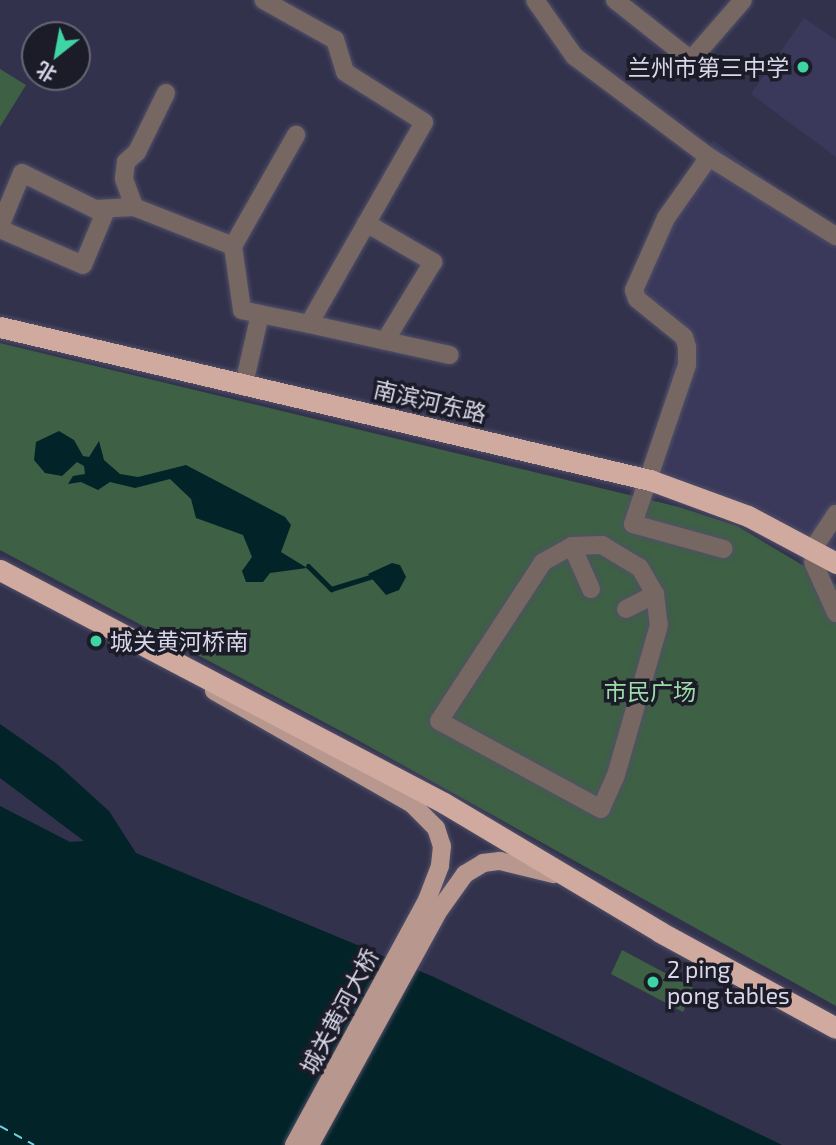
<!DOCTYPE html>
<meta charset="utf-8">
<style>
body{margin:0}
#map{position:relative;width:836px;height:1145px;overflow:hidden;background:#33324d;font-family:"Exo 2","Noto Sans SC",sans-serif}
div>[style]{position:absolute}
.built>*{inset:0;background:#3b395b}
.green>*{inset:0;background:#3e6045}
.water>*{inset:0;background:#022328}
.stream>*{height:5px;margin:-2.5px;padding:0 2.5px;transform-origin:2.5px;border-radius:2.5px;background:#022328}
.ferry>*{height:2px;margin-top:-1px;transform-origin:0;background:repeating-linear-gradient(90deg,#70d1e2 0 9px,transparent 0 16px)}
.roads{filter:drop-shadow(0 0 2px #515069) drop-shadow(0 0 2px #515069)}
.minor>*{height:18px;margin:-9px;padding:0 9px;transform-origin:9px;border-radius:9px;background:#776763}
.major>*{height:18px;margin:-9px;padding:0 9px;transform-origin:9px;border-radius:9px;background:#b8978e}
.highway>*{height:21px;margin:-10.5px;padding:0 10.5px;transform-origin:10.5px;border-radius:10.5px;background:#d1aa9f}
.dots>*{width:19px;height:19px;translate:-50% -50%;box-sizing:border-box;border:4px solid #1c1b28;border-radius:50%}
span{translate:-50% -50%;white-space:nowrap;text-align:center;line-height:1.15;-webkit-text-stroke:7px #1c1b28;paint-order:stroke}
.poi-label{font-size:23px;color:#d7d7e9}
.right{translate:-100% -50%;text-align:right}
.left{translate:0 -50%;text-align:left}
.street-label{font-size:23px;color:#d7d7e9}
.park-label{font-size:23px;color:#9ddba8}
.north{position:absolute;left:21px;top:21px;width:70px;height:70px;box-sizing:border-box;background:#1c1b28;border:2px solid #676675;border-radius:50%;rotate:211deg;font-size:19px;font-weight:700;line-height:28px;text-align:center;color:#d7d7e9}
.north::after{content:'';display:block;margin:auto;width:24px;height:32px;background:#3ed4a3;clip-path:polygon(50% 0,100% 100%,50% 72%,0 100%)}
</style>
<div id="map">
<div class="built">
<i style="clip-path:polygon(804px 18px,836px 40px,836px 157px,751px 94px)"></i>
<i style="clip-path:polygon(713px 140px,836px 233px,836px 559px,645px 471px,678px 344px,627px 290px)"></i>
</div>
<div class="green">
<i style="clip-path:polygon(0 69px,26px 85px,0 127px)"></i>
<i style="clip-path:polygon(0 343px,679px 507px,737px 526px,836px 585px,836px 1006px,352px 737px,0 550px)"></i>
<i style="clip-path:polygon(622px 950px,695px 989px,683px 1012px,611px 974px)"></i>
</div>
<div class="water">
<i style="clip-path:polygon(59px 431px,74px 440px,83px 456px,89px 457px,99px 441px,104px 460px,120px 474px,138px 477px,186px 465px,285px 517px,291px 525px,281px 552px,307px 568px,270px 573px,263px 582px,246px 582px,242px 571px,252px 557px,243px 535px,196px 518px,191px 499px,170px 479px,135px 488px,110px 482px,98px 490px,81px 482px,68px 484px,73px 476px,85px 474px,84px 466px,77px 462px,62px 476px,45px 473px,34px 460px,36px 442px)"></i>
<i style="clip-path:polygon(392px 563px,400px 565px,406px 577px,399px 590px,386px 595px,368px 574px)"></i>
<i style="clip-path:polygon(0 724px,57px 764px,109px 811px,136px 853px,434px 977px,782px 1145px,0 1145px,0 806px,70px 842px,84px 841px,0 778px)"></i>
</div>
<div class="stream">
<i style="left:308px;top:566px;width:33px;rotate:45deg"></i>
<i style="left:331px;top:589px;width:41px;rotate:-17.1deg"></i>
</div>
<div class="ferry">
<i style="left:0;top:1126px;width:39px;rotate:29deg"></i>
</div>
<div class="roads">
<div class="minor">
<i style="left:535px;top:0;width:68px;rotate:55.1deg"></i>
<i style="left:574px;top:56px;width:169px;rotate:36.8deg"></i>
<i style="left:709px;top:157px;width:150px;rotate:31.9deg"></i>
<i style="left:615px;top:0;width:97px;rotate:38.3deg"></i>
<i style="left:691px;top:60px;width:79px;rotate:-49.1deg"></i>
<i style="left:166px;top:93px;width:66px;rotate:116.2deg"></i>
<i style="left:137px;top:152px;width:15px;rotate:138deg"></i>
<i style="left:126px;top:162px;width:17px;rotate:97deg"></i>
<i style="left:124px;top:179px;width:30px;rotate:70deg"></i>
<i style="left:134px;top:207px;width:106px;rotate:21.5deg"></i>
<i style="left:233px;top:246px;width:65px;rotate:82deg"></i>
<i style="left:242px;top:310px;width:18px;rotate:13deg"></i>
<i style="left:709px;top:157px;width:75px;rotate:125.2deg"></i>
<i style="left:666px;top:218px;width:79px;rotate:114deg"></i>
<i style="left:634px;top:290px;width:9px;rotate:72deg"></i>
<i style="left:637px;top:299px;width:60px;rotate:39deg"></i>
<i style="left:684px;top:337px;width:10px;rotate:73deg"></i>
<i style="left:687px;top:347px;width:18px;rotate:90deg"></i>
<i style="left:687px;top:365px;width:168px;rotate:108.8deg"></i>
<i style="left:633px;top:524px;width:94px;rotate:15.4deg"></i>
<i style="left:366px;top:223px;width:78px;rotate:30.2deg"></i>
<i style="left:433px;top:262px;width:92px;rotate:121.3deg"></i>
<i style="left:0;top:226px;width:57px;rotate:-67.5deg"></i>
<i style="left:22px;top:173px;width:81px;rotate:26.3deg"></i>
<i style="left:95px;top:209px;width:39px;rotate:-3deg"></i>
<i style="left:0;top:229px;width:90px;rotate:23.4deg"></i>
<i style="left:83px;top:265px;width:60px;rotate:-67.3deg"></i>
<i style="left:233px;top:246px;width:128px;rotate:-60.4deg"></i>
<i style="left:309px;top:324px;width:144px;rotate:12.4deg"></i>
<i style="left:244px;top:384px;width:72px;rotate:-77.1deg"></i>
<i style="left:260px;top:314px;width:50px;rotate:11.5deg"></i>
<i style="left:309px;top:324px;width:232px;rotate:-60.3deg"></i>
<i style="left:424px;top:122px;width:93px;rotate:-147.7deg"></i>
<i style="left:345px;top:72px;width:34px;rotate:-107deg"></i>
<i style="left:335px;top:40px;width:82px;rotate:-150.9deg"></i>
<i style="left:602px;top:545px;width:44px;rotate:31.2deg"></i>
<i style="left:640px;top:568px;width:30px;rotate:60deg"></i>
<i style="left:655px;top:594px;width:31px;rotate:83deg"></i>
<i style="left:659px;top:625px;width:156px;rotate:106deg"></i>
<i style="left:616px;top:775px;width:37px;rotate:114deg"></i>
<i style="left:601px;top:809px;width:184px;rotate:-151.5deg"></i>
<i style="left:439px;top:721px;width:190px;rotate:-56.8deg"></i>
<i style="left:543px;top:562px;width:33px;rotate:-29deg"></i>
<i style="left:572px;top:546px;width:30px;rotate:-2deg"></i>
<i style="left:572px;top:546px;width:47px;rotate:66.2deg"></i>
<i style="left:813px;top:549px;width:42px;rotate:-56.7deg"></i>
<i style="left:813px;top:562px;width:56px;rotate:65.7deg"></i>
<i style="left:626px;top:609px;width:33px;rotate:-27deg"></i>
</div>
<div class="major">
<i style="left:214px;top:691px;width:228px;rotate:29.7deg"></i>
<i style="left:412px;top:804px;width:34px;rotate:45deg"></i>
<i style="left:436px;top:828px;width:19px;rotate:72deg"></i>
<i style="left:442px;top:846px;width:20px;rotate:96deg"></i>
<i style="left:440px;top:866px;width:36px;rotate:111deg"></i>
<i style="left:427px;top:900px;width:279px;rotate:118.5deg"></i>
<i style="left:310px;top:1145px;width:269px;rotate:-61.2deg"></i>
<i style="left:440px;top:909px;width:43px;rotate:-54.5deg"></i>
<i style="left:465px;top:874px;width:21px;rotate:-31deg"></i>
<i style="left:483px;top:863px;width:17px;rotate:-7deg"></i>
<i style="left:500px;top:861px;width:55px;rotate:13.8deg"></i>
</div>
<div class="highway">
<i style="left:0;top:327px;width:668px;rotate:13.25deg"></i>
<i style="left:650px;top:480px;width:104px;rotate:20.2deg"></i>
<i style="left:748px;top:516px;width:100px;rotate:28.1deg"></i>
<i style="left:0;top:570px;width:501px;rotate:27.69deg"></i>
<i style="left:444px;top:803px;width:252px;rotate:30.8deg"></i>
<i style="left:660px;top:932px;width:200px;rotate:28.6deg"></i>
</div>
</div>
<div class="dots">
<i style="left:803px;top:67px;background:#3ed4a3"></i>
<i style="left:96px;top:641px;background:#3ed4a3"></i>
<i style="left:653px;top:982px;background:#3ed4a3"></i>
</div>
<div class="poi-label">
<span class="right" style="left:789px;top:67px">兰州市第三中学</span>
<span class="left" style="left:110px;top:641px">城关黄河桥南</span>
<span class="left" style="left:667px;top:982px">2 ping<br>pong tables</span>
</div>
<div class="street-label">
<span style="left:430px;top:401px;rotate:13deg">南滨河东路</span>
<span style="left:339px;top:1011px;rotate:-62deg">城关黄河大桥</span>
</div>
<div class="park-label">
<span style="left:650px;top:691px">市民广场</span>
</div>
<div class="north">北</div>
</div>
